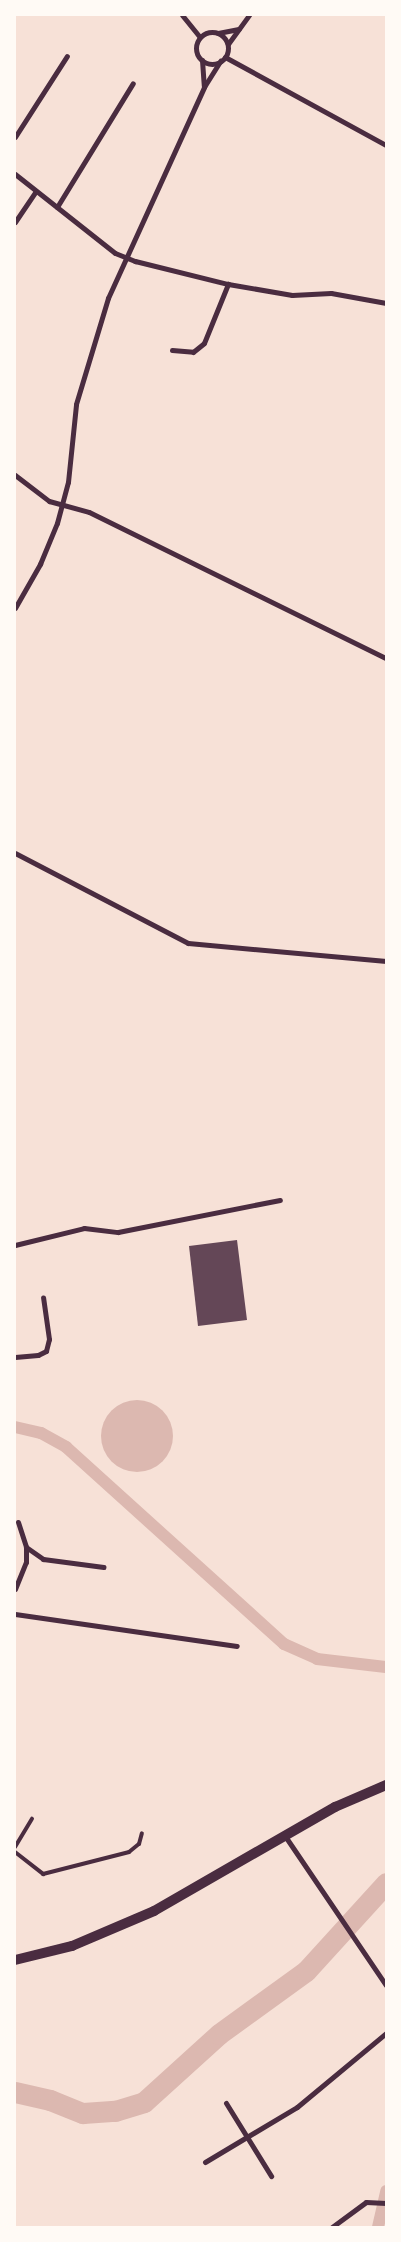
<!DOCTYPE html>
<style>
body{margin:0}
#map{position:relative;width:401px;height:2242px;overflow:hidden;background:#f7e1d7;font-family:Bitter,serif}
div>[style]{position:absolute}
.water>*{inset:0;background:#dcb8b0}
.round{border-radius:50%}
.canal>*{height:12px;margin:-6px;padding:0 6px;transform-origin:6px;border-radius:6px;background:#dcb8b0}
.river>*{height:21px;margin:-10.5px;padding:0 10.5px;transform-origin:10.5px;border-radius:10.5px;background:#dcb8b0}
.building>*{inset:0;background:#644757}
.service>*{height:4px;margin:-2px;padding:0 2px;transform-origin:2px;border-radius:2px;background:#4a2c40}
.minor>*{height:5px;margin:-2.5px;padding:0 2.5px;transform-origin:2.5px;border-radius:2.5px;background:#4a2c40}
.minor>.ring{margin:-2.5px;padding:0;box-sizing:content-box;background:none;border:5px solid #4a2c40;border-radius:50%}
.secondary>*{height:10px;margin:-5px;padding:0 5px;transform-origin:5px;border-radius:5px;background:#4a2c40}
span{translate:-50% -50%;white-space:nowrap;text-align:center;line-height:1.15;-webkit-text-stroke:4px #fffaf5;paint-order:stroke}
.frame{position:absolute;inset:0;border:16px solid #fffaf5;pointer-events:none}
</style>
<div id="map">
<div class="water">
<i class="round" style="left:101px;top:1400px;width:72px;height:72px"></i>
</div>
<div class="canal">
<i style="left:15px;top:1427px;width:27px;rotate:13deg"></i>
<i style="left:41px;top:1433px;width:29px;rotate:29deg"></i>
<i style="left:66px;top:1447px;width:294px;rotate:42.1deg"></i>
<i style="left:284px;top:1644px;width:36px;rotate:24deg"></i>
<i style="left:317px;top:1659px;width:69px;rotate:6.6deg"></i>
<i style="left:378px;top:2227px;width:37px;rotate:-77deg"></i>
</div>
<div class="river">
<i style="left:15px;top:2092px;width:36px;rotate:13deg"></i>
<i style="left:50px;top:2100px;width:35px;rotate:22deg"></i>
<i style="left:83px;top:2113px;width:32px;rotate:-4deg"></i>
<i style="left:115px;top:2111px;width:30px;rotate:-17deg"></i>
<i style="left:144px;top:2102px;width:101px;rotate:-42.2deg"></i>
<i style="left:219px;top:2034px;width:107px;rotate:-35.9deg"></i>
<i style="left:306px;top:1971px;width:119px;rotate:-47.7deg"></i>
</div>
<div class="building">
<i style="clip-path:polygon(237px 1240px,247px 1320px,198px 1326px,189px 1246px)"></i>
</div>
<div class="service">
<i style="left:15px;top:1847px;width:33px;rotate:-59deg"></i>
<i style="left:15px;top:1852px;width:36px;rotate:38deg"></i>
<i style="left:43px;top:1874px;width:89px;rotate:-14.3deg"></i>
<i style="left:129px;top:1852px;width:13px;rotate:-39deg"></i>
<i style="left:139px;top:1844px;width:11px;rotate:-75deg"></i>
</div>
<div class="minor">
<i style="left:182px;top:15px;width:28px;rotate:51deg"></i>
<i class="ring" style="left:196px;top:32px;width:27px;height:27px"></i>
<i style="left:218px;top:33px;width:21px;rotate:-11deg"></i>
<i style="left:228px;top:44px;width:36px;rotate:-54deg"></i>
<i style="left:225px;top:57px;width:183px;rotate:28.7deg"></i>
<i style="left:202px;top:60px;width:26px;rotate:86deg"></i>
<i style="left:15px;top:137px;width:96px;rotate:-57.3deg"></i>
<i style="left:15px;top:174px;width:127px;rotate:38.3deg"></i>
<i style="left:115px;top:253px;width:22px;rotate:22deg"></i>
<i style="left:135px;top:261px;width:96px;rotate:13.9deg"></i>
<i style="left:228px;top:284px;width:65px;rotate:9.8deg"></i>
<i style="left:292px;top:295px;width:39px;rotate:-3deg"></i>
<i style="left:331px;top:293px;width:56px;rotate:10.3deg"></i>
<i style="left:57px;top:207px;width:145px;rotate:-58.5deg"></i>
<i style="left:15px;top:222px;width:37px;rotate:-56deg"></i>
<i style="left:172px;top:350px;width:21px;rotate:5deg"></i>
<i style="left:193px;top:352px;width:14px;rotate:-39deg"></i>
<i style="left:204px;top:343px;width:64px;rotate:-67.9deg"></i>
<i style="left:15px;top:475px;width:43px;rotate:37.4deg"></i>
<i style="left:49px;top:501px;width:41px;rotate:15.4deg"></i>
<i style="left:89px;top:512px;width:331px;rotate:26.2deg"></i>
<i style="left:15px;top:608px;width:51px;rotate:-60.4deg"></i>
<i style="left:40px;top:564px;width:44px;rotate:-67.5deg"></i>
<i style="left:57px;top:523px;width:42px;rotate:-75deg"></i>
<i style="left:68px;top:482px;width:78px;rotate:-84.1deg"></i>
<i style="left:76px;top:404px;width:111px;rotate:-73.2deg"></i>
<i style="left:108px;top:298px;width:232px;rotate:-65.5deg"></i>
<i style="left:204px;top:87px;width:31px;rotate:-58deg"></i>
<i style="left:15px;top:853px;width:195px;rotate:27.5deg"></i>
<i style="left:188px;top:943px;width:199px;rotate:5.2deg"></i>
<i style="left:15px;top:1245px;width:71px;rotate:-13.8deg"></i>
<i style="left:84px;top:1228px;width:34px;rotate:7deg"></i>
<i style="left:118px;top:1232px;width:165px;rotate:-11.2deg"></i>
<i style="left:15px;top:1357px;width:23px;rotate:-5deg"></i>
<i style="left:38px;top:1355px;width:9px;rotate:-27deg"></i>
<i style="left:46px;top:1351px;width:12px;rotate:-76deg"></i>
<i style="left:49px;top:1339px;width:42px;rotate:-98.1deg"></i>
<i style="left:18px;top:1522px;width:26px;rotate:72deg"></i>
<i style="left:15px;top:1589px;width:29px;rotate:-68deg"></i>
<i style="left:26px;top:1562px;width:15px;rotate:-90deg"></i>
<i style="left:26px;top:1547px;width:21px;rotate:35deg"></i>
<i style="left:43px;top:1559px;width:61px;rotate:7.6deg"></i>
<i style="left:15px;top:1614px;width:224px;rotate:8.2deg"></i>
<i style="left:285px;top:1836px;width:180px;rotate:55.9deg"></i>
<i style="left:226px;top:2103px;width:86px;rotate:58.3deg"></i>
<i style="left:205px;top:2162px;width:107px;rotate:-30.9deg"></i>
<i style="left:297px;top:2107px;width:116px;rotate:-39.7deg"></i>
<i style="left:332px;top:2227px;width:42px;rotate:-36.3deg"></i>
<i style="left:366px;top:2202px;width:20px;rotate:3deg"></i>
</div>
<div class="secondary">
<i style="left:15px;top:1960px;width:59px;rotate:-13.8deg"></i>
<i style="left:72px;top:1946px;width:89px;rotate:-23.1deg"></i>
<i style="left:154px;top:1911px;width:209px;rotate:-29.9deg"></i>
<i style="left:335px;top:1807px;width:56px;rotate:-23.3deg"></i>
</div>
<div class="frame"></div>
</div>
